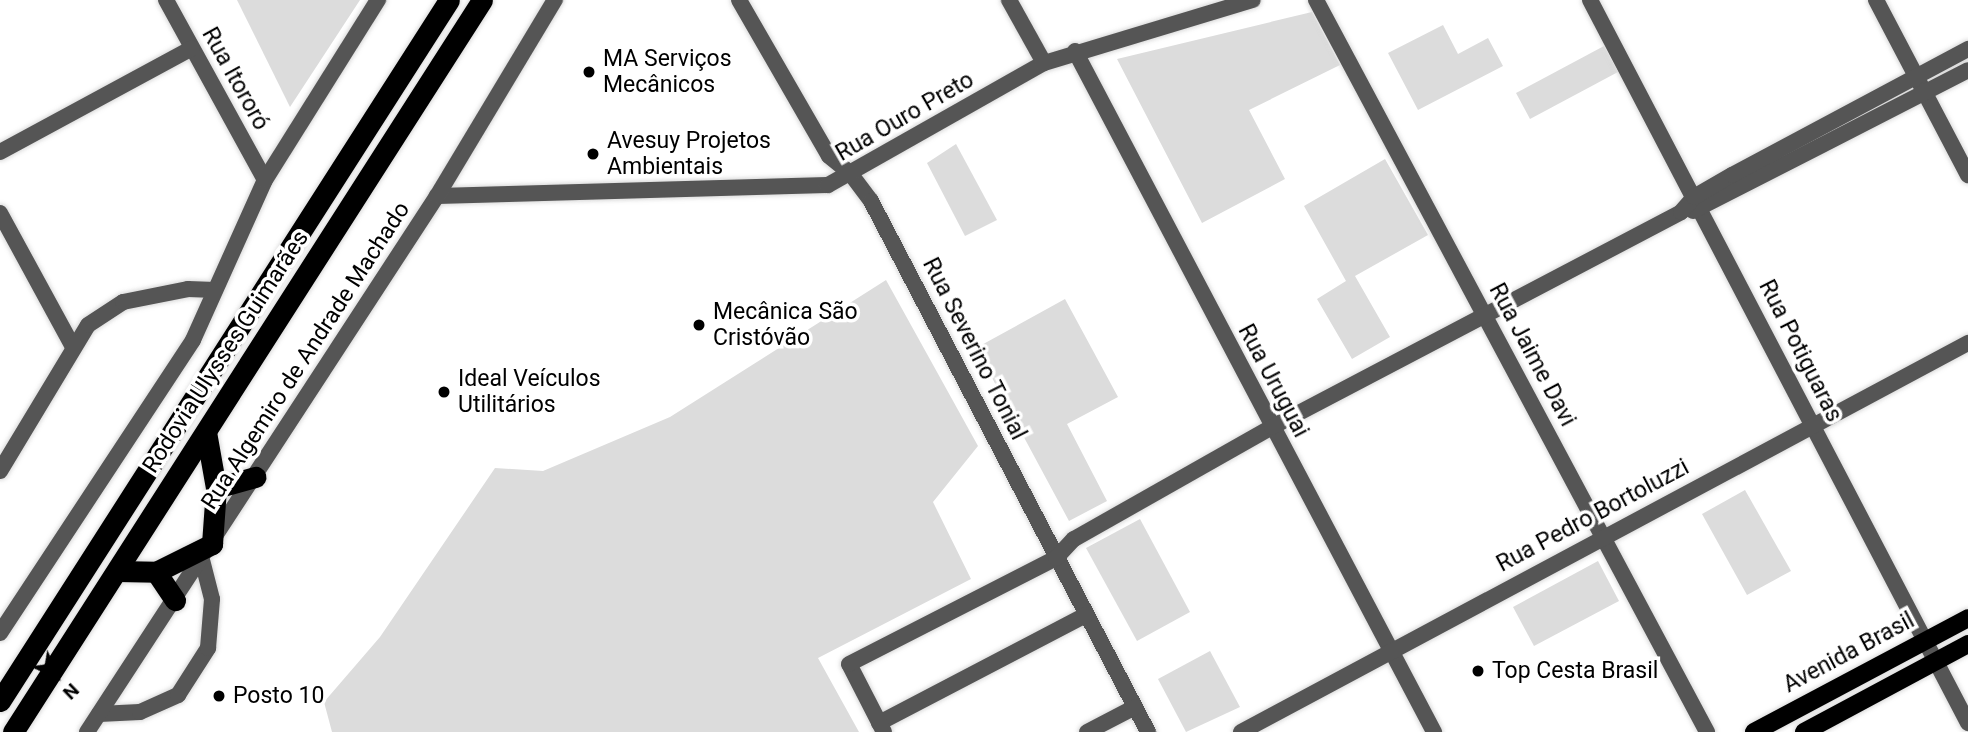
<!DOCTYPE html>
<meta charset="utf-8">
<style>
body{margin:0}
#map{position:relative;width:1968px;height:732px;overflow:hidden;background:#fff;font-family:Roboto,sans-serif}
div>[style]{position:absolute}
.green>*{inset:0;background:#dcdcdc}
.roads{filter:drop-shadow(0 0 2px #dbdbdb) drop-shadow(0 0 2px #dbdbdb)}
.minor>*{height:16px;margin:-8px;padding:0 8px;transform-origin:8px;border-radius:8px;background:#555}
.major>*{height:18px;margin:-9px;padding:0 9px;transform-origin:9px;border-radius:9px;background:#000}
.highway>*{height:21px;margin:-10.5px;padding:0 10.5px;transform-origin:10.5px;border-radius:10.5px;background:#000}
.dots>*{width:19px;height:19px;translate:-50% -50%;box-sizing:border-box;border:4px solid #fff;border-radius:50%}
span{translate:-50% -50%;white-space:nowrap;text-align:center;line-height:1.15;-webkit-text-stroke:7px #fff;paint-order:stroke}
.poi-label{font-size:23px;color:#000}
.left{translate:0 -50%;text-align:left}
.street-label{font-size:23px;color:#000}
.north{position:absolute;left:21px;top:641px;width:70px;height:70px;-webkit-text-stroke:5px #fff;paint-order:stroke;rotate:136deg;font-size:19px;font-weight:700;line-height:28px;text-align:center;color:#000}
.north::after{content:'';display:block;margin:auto;width:24px;height:32px;background:#000;clip-path:polygon(50% 0,100% 100%,50% 72%,0 100%)}
</style>
<div id="map">
<div class="green">
<i style="clip-path:polygon(237px 0,360px 0,290px 107px)"></i>
<i style="clip-path:polygon(1312px 12px,1340px 65px,1249px 110px,1285px 179px,1202px 223px,1117px 59px)"></i>
<i style="clip-path:polygon(1443px 25px,1458px 54px,1488px 38px,1503px 66px,1418px 110px,1388px 53px)"></i>
<i style="clip-path:polygon(1604px 46px,1618px 72px,1530px 119px,1516px 93px)"></i>
<i style="clip-path:polygon(956px 144px,997px 220px,965px 236px,927px 163px)"></i>
<i style="clip-path:polygon(1385px 159px,1428px 235px,1355px 276px,1390px 337px,1352px 359px,1317px 299px,1346px 281px,1304px 206px)"></i>
<i style="clip-path:polygon(886px 280px,978px 446px,933px 502px,971px 579px,818px 658px,859px 732px,332px 732px,324px 702px,380px 637px,495px 468px,543px 471px,670px 417px)"></i>
<i style="clip-path:polygon(1065px 299px,1118px 397px,1067px 424px,1107px 501px,1069px 521px,976px 348px)"></i>
<i style="clip-path:polygon(1745px 490px,1791px 571px,1747px 595px,1702px 514px)"></i>
<i style="clip-path:polygon(1140px 519px,1190px 612px,1137px 641px,1086px 548px)"></i>
<i style="clip-path:polygon(1598px 561px,1619px 601px,1534px 646px,1513px 607px)"></i>
<i style="clip-path:polygon(1210px 651px,1240px 707px,1186px 732px,1158px 679px)"></i>
</div>
<div class="roads">
<div class="minor">
<i style="left:166px;top:0;width:205px;rotate:61.2deg"></i>
<i style="left:739px;top:0;width:180px;rotate:60deg"></i>
<i style="left:829px;top:156px;width:27px;rotate:39deg"></i>
<i style="left:850px;top:173px;width:35px;rotate:53deg"></i>
<i style="left:871px;top:201px;width:599px;rotate:62.45deg"></i>
<i style="left:1009px;top:0;width:72px;rotate:60.9deg"></i>
<i style="left:1316px;top:0;width:830px;rotate:61.89deg"></i>
<i style="left:1590px;top:0;width:816px;rotate:62.4deg"></i>
<i style="left:1876px;top:0;width:198px;rotate:62.3deg"></i>
<i style="left:1075px;top:51px;width:770px;rotate:62.2deg"></i>
<i style="left:0;top:152px;width:218px;rotate:-28.4deg"></i>
<i style="left:437px;top:196px;width:391px;rotate:-1.6deg"></i>
<i style="left:828px;top:185px;width:248px;rotate:-29.5deg"></i>
<i style="left:1044px;top:63px;width:218px;rotate:-16.8deg"></i>
<i style="left:1693px;top:211px;width:309px;rotate:-27.1deg"></i>
<i style="left:0;top:213px;width:153px;rotate:61.4deg"></i>
<i style="left:0;top:471px;width:170px;rotate:-58.9deg"></i>
<i style="left:88px;top:325px;width:42px;rotate:-33.3deg"></i>
<i style="left:123px;top:302px;width:66px;rotate:-11.3deg"></i>
<i style="left:188px;top:289px;width:27px;rotate:2deg"></i>
<i style="left:0;top:633px;width:351px;rotate:-56.6deg"></i>
<i style="left:193px;top:340px;width:175px;rotate:-65.8deg"></i>
<i style="left:265px;top:180px;width:213px;rotate:-57.9deg"></i>
<i style="left:99px;top:714px;width:41px;rotate:-2.8deg"></i>
<i style="left:140px;top:712px;width:42px;rotate:-24.1deg"></i>
<i style="left:178px;top:695px;width:56px;rotate:-57.4deg"></i>
<i style="left:208px;top:648px;width:49px;rotate:-85.3deg"></i>
<i style="left:212px;top:599px;width:40px;rotate:-104.4deg"></i>
<i style="left:879px;top:723px;width:233px;rotate:-27.6deg"></i>
<i style="left:87px;top:732px;width:640px;rotate:-56.86deg"></i>
<i style="left:437px;top:196px;width:229px;rotate:-59deg"></i>
<i style="left:884px;top:732px;width:76px;rotate:-117.2deg"></i>
<i style="left:849px;top:664px;width:233px;rotate:-27.1deg"></i>
<i style="left:1056px;top:558px;width:26px;rotate:-47deg"></i>
<i style="left:1074px;top:539px;width:227px;rotate:-29.5deg"></i>
<i style="left:1272px;top:427px;width:462px;rotate:-27.7deg"></i>
<i style="left:1681px;top:212px;width:20px;rotate:-49deg"></i>
<i style="left:1694px;top:197px;width:44px;rotate:-30.1deg"></i>
<i style="left:1732px;top:175px;width:268px;rotate:-28.1deg"></i>
<i style="left:1087px;top:732px;width:54px;rotate:-27.5deg"></i>
<i style="left:1241px;top:732px;width:825px;rotate:-28.15deg"></i>
</div>
<div class="major">
<i style="left:1754px;top:732px;width:242px;rotate:-28deg"></i>
<i style="left:1804px;top:732px;width:186px;rotate:-28.2deg"></i>
</div>
<div class="highway">
<i style="left:216px;top:488px;width:41px;rotate:-15.8deg"></i>
<i style="left:117px;top:571px;width:39px;rotate:1deg"></i>
<i style="left:156px;top:572px;width:63px;rotate:-26.6deg"></i>
<i style="left:212px;top:544px;width:56px;rotate:-85.9deg"></i>
<i style="left:216px;top:488px;width:57px;rotate:-100.1deg"></i>
<i style="left:156px;top:572px;width:34px;rotate:56deg"></i>
<i style="left:0;top:701px;width:832px;rotate:-57.36deg"></i>
<i style="left:13px;top:732px;width:869px;rotate:-57.35deg"></i>
</div>
</div>
<div class="dots">
<i style="left:589px;top:72px;background:#000"></i>
<i style="left:593px;top:154px;background:#000"></i>
<i style="left:699px;top:325px;background:#000"></i>
<i style="left:444px;top:392px;background:#000"></i>
<i style="left:1478px;top:671px;background:#000"></i>
<i style="left:219px;top:696px;background:#000"></i>
</div>
<div class="poi-label">
<span class="left" style="left:603px;top:72px">MA Serviços<br>Mecânicos</span>
<span class="left" style="left:607px;top:154px">Avesuy Projetos<br>Ambientais</span>
<span class="left" style="left:713px;top:325px">Mecânica São<br>Cristóvão</span>
<span class="left" style="left:458px;top:392px">Ideal Veículos<br>Utilitários</span>
<span class="left" style="left:1492px;top:671px">Top Cesta Brasil</span>
<span class="left" style="left:233px;top:696px">Posto 10</span>
</div>
<div class="street-label">
<span style="left:235px;top:79px;rotate:61deg">Rua Itororó</span>
<span style="left:905px;top:117px;rotate:-30deg">Rua Ouro Preto</span>
<span style="left:974px;top:349px;rotate:63deg">Rua Severino Tonial</span>
<span style="left:1800px;top:351px;rotate:63deg">Rua Potiguaras</span>
<span style="left:226px;top:352px;rotate:-57deg">Rodovia Ulysses Guimarães</span>
<span style="left:1532px;top:355px;rotate:62deg">Rua Jaime Davi</span>
<span style="left:306px;top:356px;rotate:-57deg">Rua Algemiro de Andrade Machado</span>
<span style="left:1273px;top:381px;rotate:62deg">Rua Uruguai</span>
<span style="left:1593px;top:516px;rotate:-28deg">Rua Pedro Bortoluzzi</span>
<span style="left:1849px;top:653px;rotate:-28deg">Avenida Brasil</span>
</div>
<div class="north">N</div>
</div>
